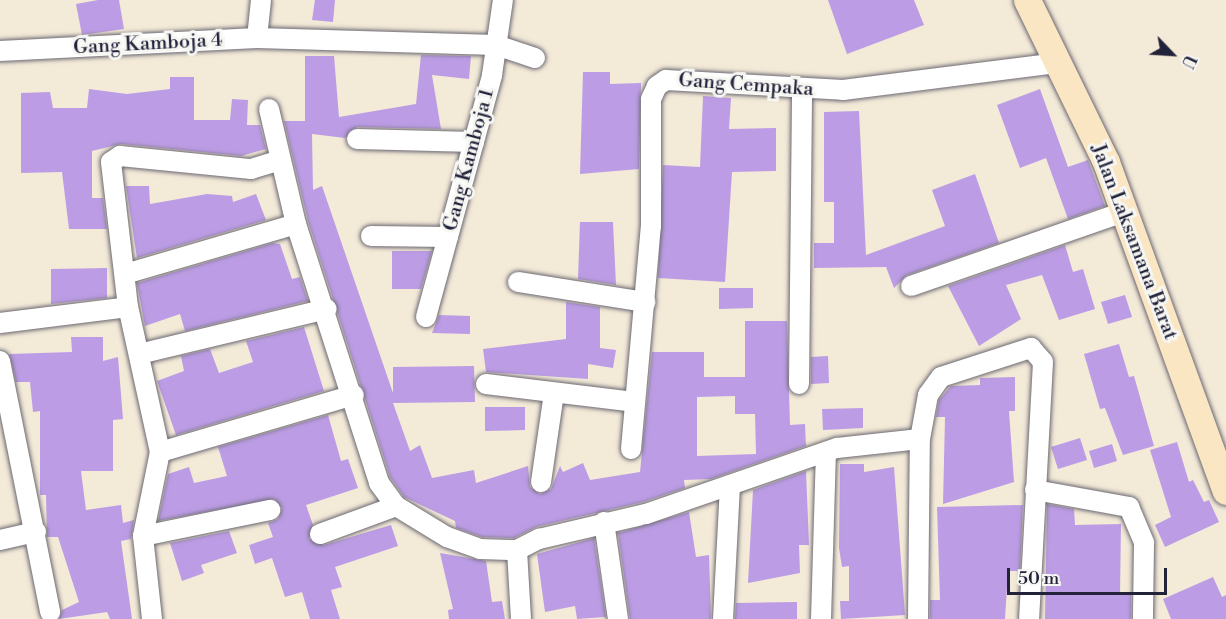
<!DOCTYPE html>
<style>
body{margin:0}
#map{position:relative;width:1226px;height:619px;overflow:hidden;background:#f3ead8;font-family:"Libre Bodoni",serif}
div>[style]{position:absolute}
.building>*{inset:0;background:#bc9de5}
.roads{filter:drop-shadow(0 0 2px #6b6872) drop-shadow(0 0 2px #6b6872)}
.minor>*{height:20px;margin:-10px;padding:0 10px;transform-origin:10px;border-radius:10px;background:#fff}
.secondary>*{height:27px;margin:-13.5px;padding:0 13.5px;transform-origin:13.5px;border-radius:13.5px;background:#fbe6c4}
span{translate:-50% -50%;white-space:nowrap;text-align:center;line-height:1.15;-webkit-text-stroke:6px #f6f6f2;paint-order:stroke}
.street-label{font-size:20px;color:#22223b}
.north{position:absolute;left:1142px;top:24px;width:60px;height:60px;-webkit-text-stroke:4px #f6f6f2;paint-order:stroke;rotate:115deg;font-size:16px;font-weight:700;line-height:24px;text-align:center;color:#22223b}
.north::after{content:'';display:block;margin:auto;width:21px;height:27px;background:#22223b;clip-path:polygon(50% 0,100% 100%,50% 72%,0 100%)}
.scale{position:absolute;left:1007px;top:568px;width:160px;height:27px;box-sizing:border-box;border:3px solid #22223b;border-top:0;padding-left:8px;font-size:18px;line-height:21px;white-space:nowrap;color:#22223b;-webkit-text-stroke:4px #f6f6f2;paint-order:stroke}
</style>
<div id="map">
<div class="building">
<i style="clip-path:polygon(98px 0,119px 0,124px 29px,82px 35px,76px 4px)"></i>
<i style="clip-path:polygon(315px 0,335px 0,333px 22px,312px 20px)"></i>
<i style="clip-path:polygon(828px 0,914px 0,924px 25px,847px 54px)"></i>
<i style="clip-path:polygon(evenodd,421px 55px,471px 56px,469px 79px,432px 75px,441px 129px,357px 127px,345px 138px,312px 134px,313px 190px,322px 186px,393px 393px,393px 367px,474px 366px,475px 402px,393px 403px,410px 451px,420px 445px,432px 478px,474px 470px,476px 483px,528px 466px,530px 487px,540px 494px,551px 489px,560px 466px,563px 472px,583px 463px,590px 480px,640px 472px,652px 352px,704px 352px,704px 377px,745px 377px,745px 321px,787px 321px,790px 425px,805px 424px,806px 446px,711px 479px,684px 480px,685px 488px,643px 502px,536px 527px,514px 538px,482px 537px,456px 528px,455px 521px,404px 497px,390px 477px,308px 221px,284px 121px,305px 121px,305px 56px,334px 56px,339px 117px,416px 104px,421px 55px,735px 396px,735px 414px,755px 414px,756px 454px,697px 456px,697px 397px,735px 396px)"></i>
<i style="clip-path:polygon(583px 72px,610px 72px,610px 84px,641px 83px,639px 169px,580px 174px)"></i>
<i style="clip-path:polygon(170px 77px,194px 77px,194px 120px,230px 120px,232px 99px,248px 100px,247px 125px,260px 125px,266px 149px,241px 156px,121px 144px,92px 151px,92px 198px,103px 198px,107px 229px,69px 229px,62px 172px,21px 173px,21px 93px,50px 92px,53px 108px,87px 108px,89px 89px,127px 94px,170px 89px)"></i>
<i style="clip-path:polygon(1040px 89px,1068px 167px,1088px 160px,1105px 206px,1068px 219px,1046px 158px,1020px 168px,997px 105px)"></i>
<i style="clip-path:polygon(703px 96px,731px 98px,729px 129px,776px 128px,776px 171px,732px 172px,725px 282px,658px 278px,663px 165px,700px 167px)"></i>
<i style="clip-path:polygon(859px 111px,866px 255px,945px 226px,932px 190px,975px 174px,999px 243px,907px 275px,894px 288px,886px 267px,814px 268px,814px 243px,834px 243px,834px 202px,824px 202px,824px 112px)"></i>
<i style="clip-path:polygon(126px 186px,149px 186px,150px 204px,207px 194px,232px 196px,233px 202px,256px 194px,266px 220px,137px 258px)"></i>
<i style="clip-path:polygon(580px 222px,613px 222px,616px 285px,578px 279px)"></i>
<i style="clip-path:polygon(273px 243px,280px 244px,292px 279px,300px 277px,308px 301px,185px 331px,180px 314px,145px 326px,137px 283px)"></i>
<i style="clip-path:polygon(1065px 245px,1073px 272px,1083px 269px,1095px 309px,1059px 320px,1042px 275px,1006px 285px,1021px 319px,979px 346px,948px 286px)"></i>
<i style="clip-path:polygon(392px 251px,432px 251px,421px 289px,392px 289px)"></i>
<i style="clip-path:polygon(107px 268px,107px 298px,51px 304px,51px 269px)"></i>
<i style="clip-path:polygon(719px 288px,753px 288px,753px 308px,719px 309px)"></i>
<i style="clip-path:polygon(1125px 295px,1132px 317px,1108px 324px,1101px 302px)"></i>
<i style="clip-path:polygon(566px 302px,600px 307px,600px 348px,616px 350px,613px 368px,588px 364px,588px 379px,486px 372px,483px 349px,566px 339px)"></i>
<i style="clip-path:polygon(439px 315px,470px 316px,470px 334px,432px 333px)"></i>
<i style="clip-path:polygon(304px 327px,324px 391px,176px 435px,157px 381px,184px 371px,181px 356px,210px 349px,219px 373px,253px 362px,246px 341px)"></i>
<i style="clip-path:polygon(71px 337px,103px 337px,103px 361px,118px 357px,123px 419px,113px 420px,113px 471px,81px 471px,86px 510px,121px 505px,123px 523px,134px 520px,131px 539px,121px 541px,132px 619px,110px 619px,107px 612px,59px 619px,62px 610px,79px 602px,58px 537px,47px 537px,46px 495px,40px 495px,40px 411px,33px 412px,30px 382px,16px 382px,9px 354px,72px 352px)"></i>
<i style="clip-path:polygon(1119px 344px,1129px 377px,1134px 376px,1154px 446px,1123px 455px,1105px 408px,1100px 409px,1084px 354px)"></i>
<i style="clip-path:polygon(828px 356px,829px 383px,811px 384px,811px 357px)"></i>
<i style="clip-path:polygon(1015px 377px,1015px 411px,1009px 411px,1014px 482px,943px 504px,945px 417px,936px 417px,939px 400px,951px 386px,980px 385px,980px 378px)"></i>
<i style="clip-path:polygon(485px 407px,525px 407px,525px 430px,485px 431px)"></i>
<i style="clip-path:polygon(863px 408px,863px 428px,823px 430px,822px 409px)"></i>
<i style="clip-path:polygon(328px 415px,341px 461px,348px 459px,358px 488px,306px 505px,313px 525px,309px 539px,324px 545px,391px 525px,398px 546px,335px 567px,342px 587px,331px 590px,340px 619px,310px 619px,302px 592px,285px 597px,272px 558px,255px 564px,249px 545px,273px 537px,268px 523px,278px 519px,282px 508px,274px 499px,158px 521px,168px 474px,189px 467px,194px 483px,227px 476px,218px 447px)"></i>
<i style="clip-path:polygon(1080px 438px,1087px 460px,1058px 469px,1051px 447px)"></i>
<i style="clip-path:polygon(1177px 442px,1189px 482px,1193px 480px,1204px 502px,1209px 500px,1219px 522px,1165px 547px,1155px 525px,1171px 517px,1150px 450px)"></i>
<i style="clip-path:polygon(1112px 444px,1117px 461px,1094px 468px,1089px 451px)"></i>
<i style="clip-path:polygon(840px 464px,864px 464px,864px 472px,894px 467px,905px 615px,841px 619px,840px 601px,849px 601px,849px 566px,842px 567px,839px 548px)"></i>
<i style="clip-path:polygon(806px 471px,809px 545px,799px 545px,800px 573px,748px 583px,753px 490px)"></i>
<i style="clip-path:polygon(1047px 504px,1074px 509px,1075px 525px,1121px 524px,1120px 595px,1131px 595px,1131px 619px,1045px 619px)"></i>
<i style="clip-path:polygon(1023px 505px,1020px 571px,1008px 571px,1005px 619px,930px 619px,930px 600px,940px 600px,937px 507px)"></i>
<i style="clip-path:polygon(689px 512px,696px 557px,709px 555px,711px 619px,630px 619px,618px 533px)"></i>
<i style="clip-path:polygon(229px 531px,237px 553px,201px 565px,204px 573px,182px 581px,170px 543px)"></i>
<i style="clip-path:polygon(594px 538px,606px 617px,577px 619px,575px 606px,545px 612px,537px 554px)"></i>
<i style="clip-path:polygon(440px 553px,486px 561px,492px 602px,502px 601px,505px 619px,449px 619px,448px 610px,453px 609px)"></i>
<i style="clip-path:polygon(1213px 577px,1222px 597px,1226px 595px,1226px 619px,1171px 619px,1163px 599px)"></i>
<i style="clip-path:polygon(797px 602px,797px 619px,735px 619px,736px 603px)"></i>
</div>
<div class="roads">
<div class="minor">
<i style="left:257px;top:38px;width:38px;rotate:-84deg"></i>
<i style="left:0;top:51px;width:257px;rotate:-2.9deg"></i>
<i style="left:257px;top:38px;width:239px;rotate:1.7deg"></i>
<i style="left:496px;top:45px;width:41px;rotate:18.4deg"></i>
<i style="left:269px;top:109px;width:118px;rotate:76.8deg"></i>
<i style="left:296px;top:224px;width:272px;rotate:72.2deg"></i>
<i style="left:379px;top:483px;width:29px;rotate:54deg"></i>
<i style="left:396px;top:506px;width:60px;rotate:31.3deg"></i>
<i style="left:447px;top:537px;width:35px;rotate:20deg"></i>
<i style="left:480px;top:549px;width:37px;rotate:2deg"></i>
<i style="left:517px;top:550px;width:25px;rotate:-27deg"></i>
<i style="left:539px;top:539px;width:110px;rotate:-13.2deg"></i>
<i style="left:646px;top:514px;width:202px;rotate:-19.1deg"></i>
<i style="left:837px;top:448px;width:83px;rotate:-6.2deg"></i>
<i style="left:357px;top:139px;width:117px;rotate:1.5deg"></i>
<i style="left:371px;top:236px;width:77px;rotate:0.7deg"></i>
<i style="left:125px;top:274px;width:178px;rotate:-16.3deg"></i>
<i style="left:518px;top:282px;width:129px;rotate:8.9deg"></i>
<i style="left:911px;top:286px;width:225px;rotate:-19.2deg"></i>
<i style="left:426px;top:317px;width:251px;rotate:-74.7deg"></i>
<i style="left:492px;top:75px;width:76px;rotate:-81.7deg"></i>
<i style="left:0;top:323px;width:129px;rotate:-7.1deg"></i>
<i style="left:139px;top:354px;width:193px;rotate:-13.5deg"></i>
<i style="left:0;top:361px;width:256px;rotate:78.7deg"></i>
<i style="left:486px;top:384px;width:149px;rotate:6.9deg"></i>
<i style="left:799px;top:384px;width:294px;rotate:-89.4deg"></i>
<i style="left:631px;top:449px;width:224px;rotate:-84.9deg"></i>
<i style="left:651px;top:226px;width:127px;rotate:-90deg"></i>
<i style="left:651px;top:99px;width:14px;rotate:-65deg"></i>
<i style="left:657px;top:86px;width:11px;rotate:-34deg"></i>
<i style="left:666px;top:80px;width:177px;rotate:3.2deg"></i>
<i style="left:843px;top:90px;width:215px;rotate:-7.2deg"></i>
<i style="left:160px;top:452px;width:202px;rotate:-16.4deg"></i>
<i style="left:541px;top:482px;width:90px;rotate:-81.7deg"></i>
<i style="left:1035px;top:490px;width:96px;rotate:10.3deg"></i>
<i style="left:1129px;top:507px;width:39px;rotate:67deg"></i>
<i style="left:1144px;top:543px;width:76px;rotate:90.8deg"></i>
<i style="left:604px;top:522px;width:98px;rotate:81.8deg"></i>
<i style="left:320px;top:534px;width:81px;rotate:-20.2deg"></i>
<i style="left:143px;top:536px;width:130px;rotate:-11.6deg"></i>
<i style="left:0;top:540px;width:37px;rotate:-13deg"></i>
<i style="left:517px;top:550px;width:69px;rotate:86.7deg"></i>
<i style="left:152px;top:619px;width:83px;rotate:-96.2deg"></i>
<i style="left:143px;top:536px;width:86px;rotate:-78.6deg"></i>
<i style="left:160px;top:452px;width:148px;rotate:-102.4deg"></i>
<i style="left:128px;top:307px;width:146px;rotate:-96.7deg"></i>
<i style="left:111px;top:162px;width:11px;rotate:-34deg"></i>
<i style="left:120px;top:156px;width:132px;rotate:5.7deg"></i>
<i style="left:251px;top:169px;width:28px;rotate:-17deg"></i>
<i style="left:723px;top:619px;width:134px;rotate:-87deg"></i>
<i style="left:821px;top:619px;width:167px;rotate:-88.3deg"></i>
<i style="left:918px;top:619px;width:180px;rotate:-89.4deg"></i>
<i style="left:920px;top:439px;width:45px;rotate:-79.7deg"></i>
<i style="left:928px;top:395px;width:22px;rotate:-54deg"></i>
<i style="left:941px;top:377px;width:95px;rotate:-17.9deg"></i>
<i style="left:1031px;top:348px;width:18px;rotate:49deg"></i>
<i style="left:1043px;top:362px;width:257px;rotate:93.1deg"></i>
</div>
<div class="secondary">
<i style="left:1027px;top:0;width:180px;rotate:64deg"></i>
<i style="left:1106px;top:162px;width:350px;rotate:70deg"></i>
</div>
</div>
<div class="street-label">
<span style="left:148px;top:44px;rotate:-3deg">Gang Kamboja 4</span>
<span style="left:746px;top:85px;rotate:4deg">Gang Cempaka</span>
<span style="left:469px;top:160px;rotate:-75deg">Gang Kamboja 1</span>
<span style="left:1134px;top:242px;rotate:69deg">Jalan Laksamana Barat</span>
</div>
<div class="north">U</div>
<div class="scale">50 m</div>
</div>
